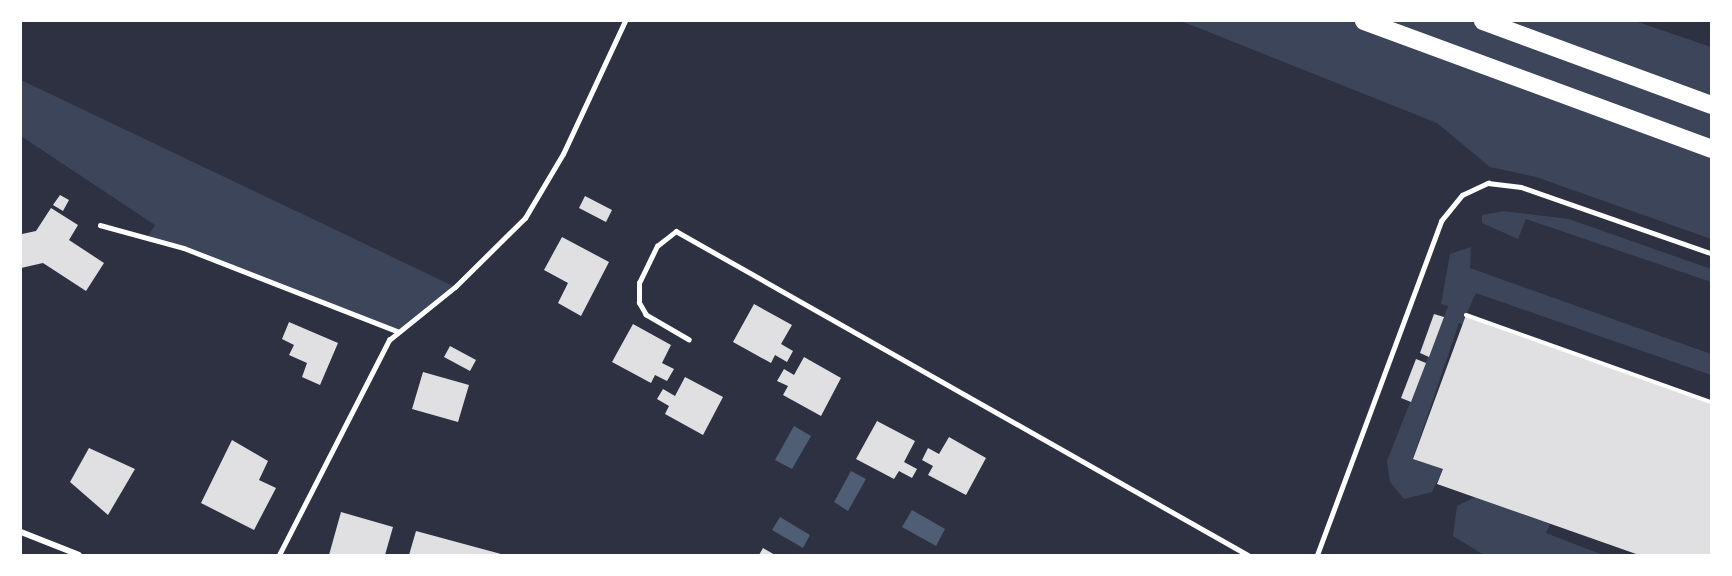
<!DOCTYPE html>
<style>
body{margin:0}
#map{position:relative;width:1732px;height:576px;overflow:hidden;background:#2d3142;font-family:"Titillium Web",sans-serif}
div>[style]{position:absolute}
.green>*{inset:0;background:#3c4559}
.water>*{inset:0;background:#4f5d75}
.building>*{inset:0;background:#e0e0e3}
.path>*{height:4px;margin:-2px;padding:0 2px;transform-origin:2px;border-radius:2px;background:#fff}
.service>*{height:4.5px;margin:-2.25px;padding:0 2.25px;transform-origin:2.25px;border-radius:2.25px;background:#fff}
.minor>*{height:6px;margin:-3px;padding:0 3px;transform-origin:3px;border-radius:3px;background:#fff}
.motorway>*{height:18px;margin:-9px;padding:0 9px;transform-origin:9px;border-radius:9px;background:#fff}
span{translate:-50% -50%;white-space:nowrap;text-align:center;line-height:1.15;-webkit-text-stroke:5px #fff;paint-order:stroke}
.frame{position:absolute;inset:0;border:22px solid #fff;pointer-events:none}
</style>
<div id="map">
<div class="green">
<i style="clip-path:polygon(1181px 21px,1635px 21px,1711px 47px,1711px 239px,1536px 177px,1490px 167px,1437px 123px)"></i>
<i style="clip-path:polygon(21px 80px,357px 240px,455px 287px,397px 331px,148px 236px,155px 225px,21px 136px)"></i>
<i style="clip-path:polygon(1504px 211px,1569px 219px,1711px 269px,1711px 282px,1526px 219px,1518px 239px,1482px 223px,1482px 215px)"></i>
<i style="clip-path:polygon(1471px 247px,1470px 268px,1711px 354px,1711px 375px,1476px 293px,1465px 317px,1690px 397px,1459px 323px,1413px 458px,1443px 469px,1432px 492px,1404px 499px,1390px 482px,1387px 461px,1448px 306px,1441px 304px,1450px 254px)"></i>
<i style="clip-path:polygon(1475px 497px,1550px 524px,1546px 533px,1603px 555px,1484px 555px,1453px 536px,1457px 506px)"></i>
</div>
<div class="water">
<i style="clip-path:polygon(794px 426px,811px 436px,792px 469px,775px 460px)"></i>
<i style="clip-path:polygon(851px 471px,866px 479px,848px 511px,834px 502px)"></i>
<i style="clip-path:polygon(912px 510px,945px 529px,936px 546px,902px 527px)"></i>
<i style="clip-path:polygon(780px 517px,810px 535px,803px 548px,772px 530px)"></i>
</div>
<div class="building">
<i style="clip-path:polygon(60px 195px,69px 200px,63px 211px,53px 205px)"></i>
<i style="clip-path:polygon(585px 196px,612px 210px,606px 222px,579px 208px)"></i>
<i style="clip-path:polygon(51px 208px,78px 225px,69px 240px,104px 263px,86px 291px,43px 263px,21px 268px,22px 234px,36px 231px)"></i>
<i style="clip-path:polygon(562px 237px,609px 262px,581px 316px,558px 303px,568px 283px,544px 270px)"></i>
<i style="clip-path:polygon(754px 304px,792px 325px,781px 344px,793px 351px,787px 362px,775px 355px,771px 363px,733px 342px)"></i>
<i style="clip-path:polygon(1434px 314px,1444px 317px,1429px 357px,1420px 353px)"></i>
<i style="clip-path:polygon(1466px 315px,1711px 402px,1711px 555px,1639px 555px,1437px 484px,1443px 469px,1413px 459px)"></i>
<i style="clip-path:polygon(289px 322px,338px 343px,320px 385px,302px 377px,307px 363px,289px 355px,294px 345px,282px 339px)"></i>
<i style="clip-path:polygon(633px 324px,671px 345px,662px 363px,674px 369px,667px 381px,655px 375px,651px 383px,612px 362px)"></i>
<i style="clip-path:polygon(450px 346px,476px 360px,470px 371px,444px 357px)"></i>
<i style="clip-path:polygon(804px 357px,841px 378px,821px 416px,783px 395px,788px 386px,777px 381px,784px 369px,794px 375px)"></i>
<i style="clip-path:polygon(1416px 359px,1426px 363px,1411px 402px,1401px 398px)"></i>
<i style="clip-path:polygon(423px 372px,469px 385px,458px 422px,412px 409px)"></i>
<i style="clip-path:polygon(685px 377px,723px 397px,703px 435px,665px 414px,669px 406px,657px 399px,663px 389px,675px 396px)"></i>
<i style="clip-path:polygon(877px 421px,915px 441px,904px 462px,917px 469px,912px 478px,899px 471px,894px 479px,856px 459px)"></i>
<i style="clip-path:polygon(949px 437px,986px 458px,966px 495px,928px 475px,933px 466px,922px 460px,928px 448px,939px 454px)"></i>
<i style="clip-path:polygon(232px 440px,268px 461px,259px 480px,276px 488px,254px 530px,201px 503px)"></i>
<i style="clip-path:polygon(89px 448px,135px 469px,108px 515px,70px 482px)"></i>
<i style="clip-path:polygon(341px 512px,393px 527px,385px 555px,329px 555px)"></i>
<i style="clip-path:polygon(416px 531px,501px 554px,501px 555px,409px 555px)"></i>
<i style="clip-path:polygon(763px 548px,775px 555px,759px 555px)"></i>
</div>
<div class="path">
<i style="left:1466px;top:315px;width:260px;rotate:19.6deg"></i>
</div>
<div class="service">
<i style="left:100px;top:225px;width:87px;rotate:15.3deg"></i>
<i style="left:184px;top:248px;width:229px;rotate:21.3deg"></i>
<i style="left:689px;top:340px;width:50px;rotate:-149.8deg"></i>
<i style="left:646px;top:315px;width:14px;rotate:-120deg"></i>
<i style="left:639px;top:303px;width:20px;rotate:-90deg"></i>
<i style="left:639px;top:283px;width:41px;rotate:-64.1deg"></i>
<i style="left:657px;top:246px;width:24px;rotate:-38deg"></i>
<i style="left:676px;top:231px;width:657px;rotate:29.53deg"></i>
<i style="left:279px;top:555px;width:242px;rotate:-62.9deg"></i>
<i style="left:389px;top:340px;width:85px;rotate:-38.8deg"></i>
<i style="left:455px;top:287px;width:98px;rotate:-44.6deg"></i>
<i style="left:525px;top:218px;width:74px;rotate:-59.3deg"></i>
<i style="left:563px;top:154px;width:147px;rotate:-65deg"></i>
<i style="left:1317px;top:555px;width:356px;rotate:-69.6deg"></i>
<i style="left:1441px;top:221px;width:33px;rotate:-51deg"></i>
<i style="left:1462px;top:195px;width:29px;rotate:-25deg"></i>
<i style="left:1488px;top:183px;width:33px;rotate:7deg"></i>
<i style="left:1521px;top:187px;width:201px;rotate:19.2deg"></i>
</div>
<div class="minor">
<i style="left:21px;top:532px;width:62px;rotate:21.6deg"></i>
</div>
<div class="motorway">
<i style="left:1364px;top:21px;width:370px;rotate:20.2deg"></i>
<i style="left:1483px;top:21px;width:243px;rotate:20.2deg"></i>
</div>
<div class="frame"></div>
</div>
